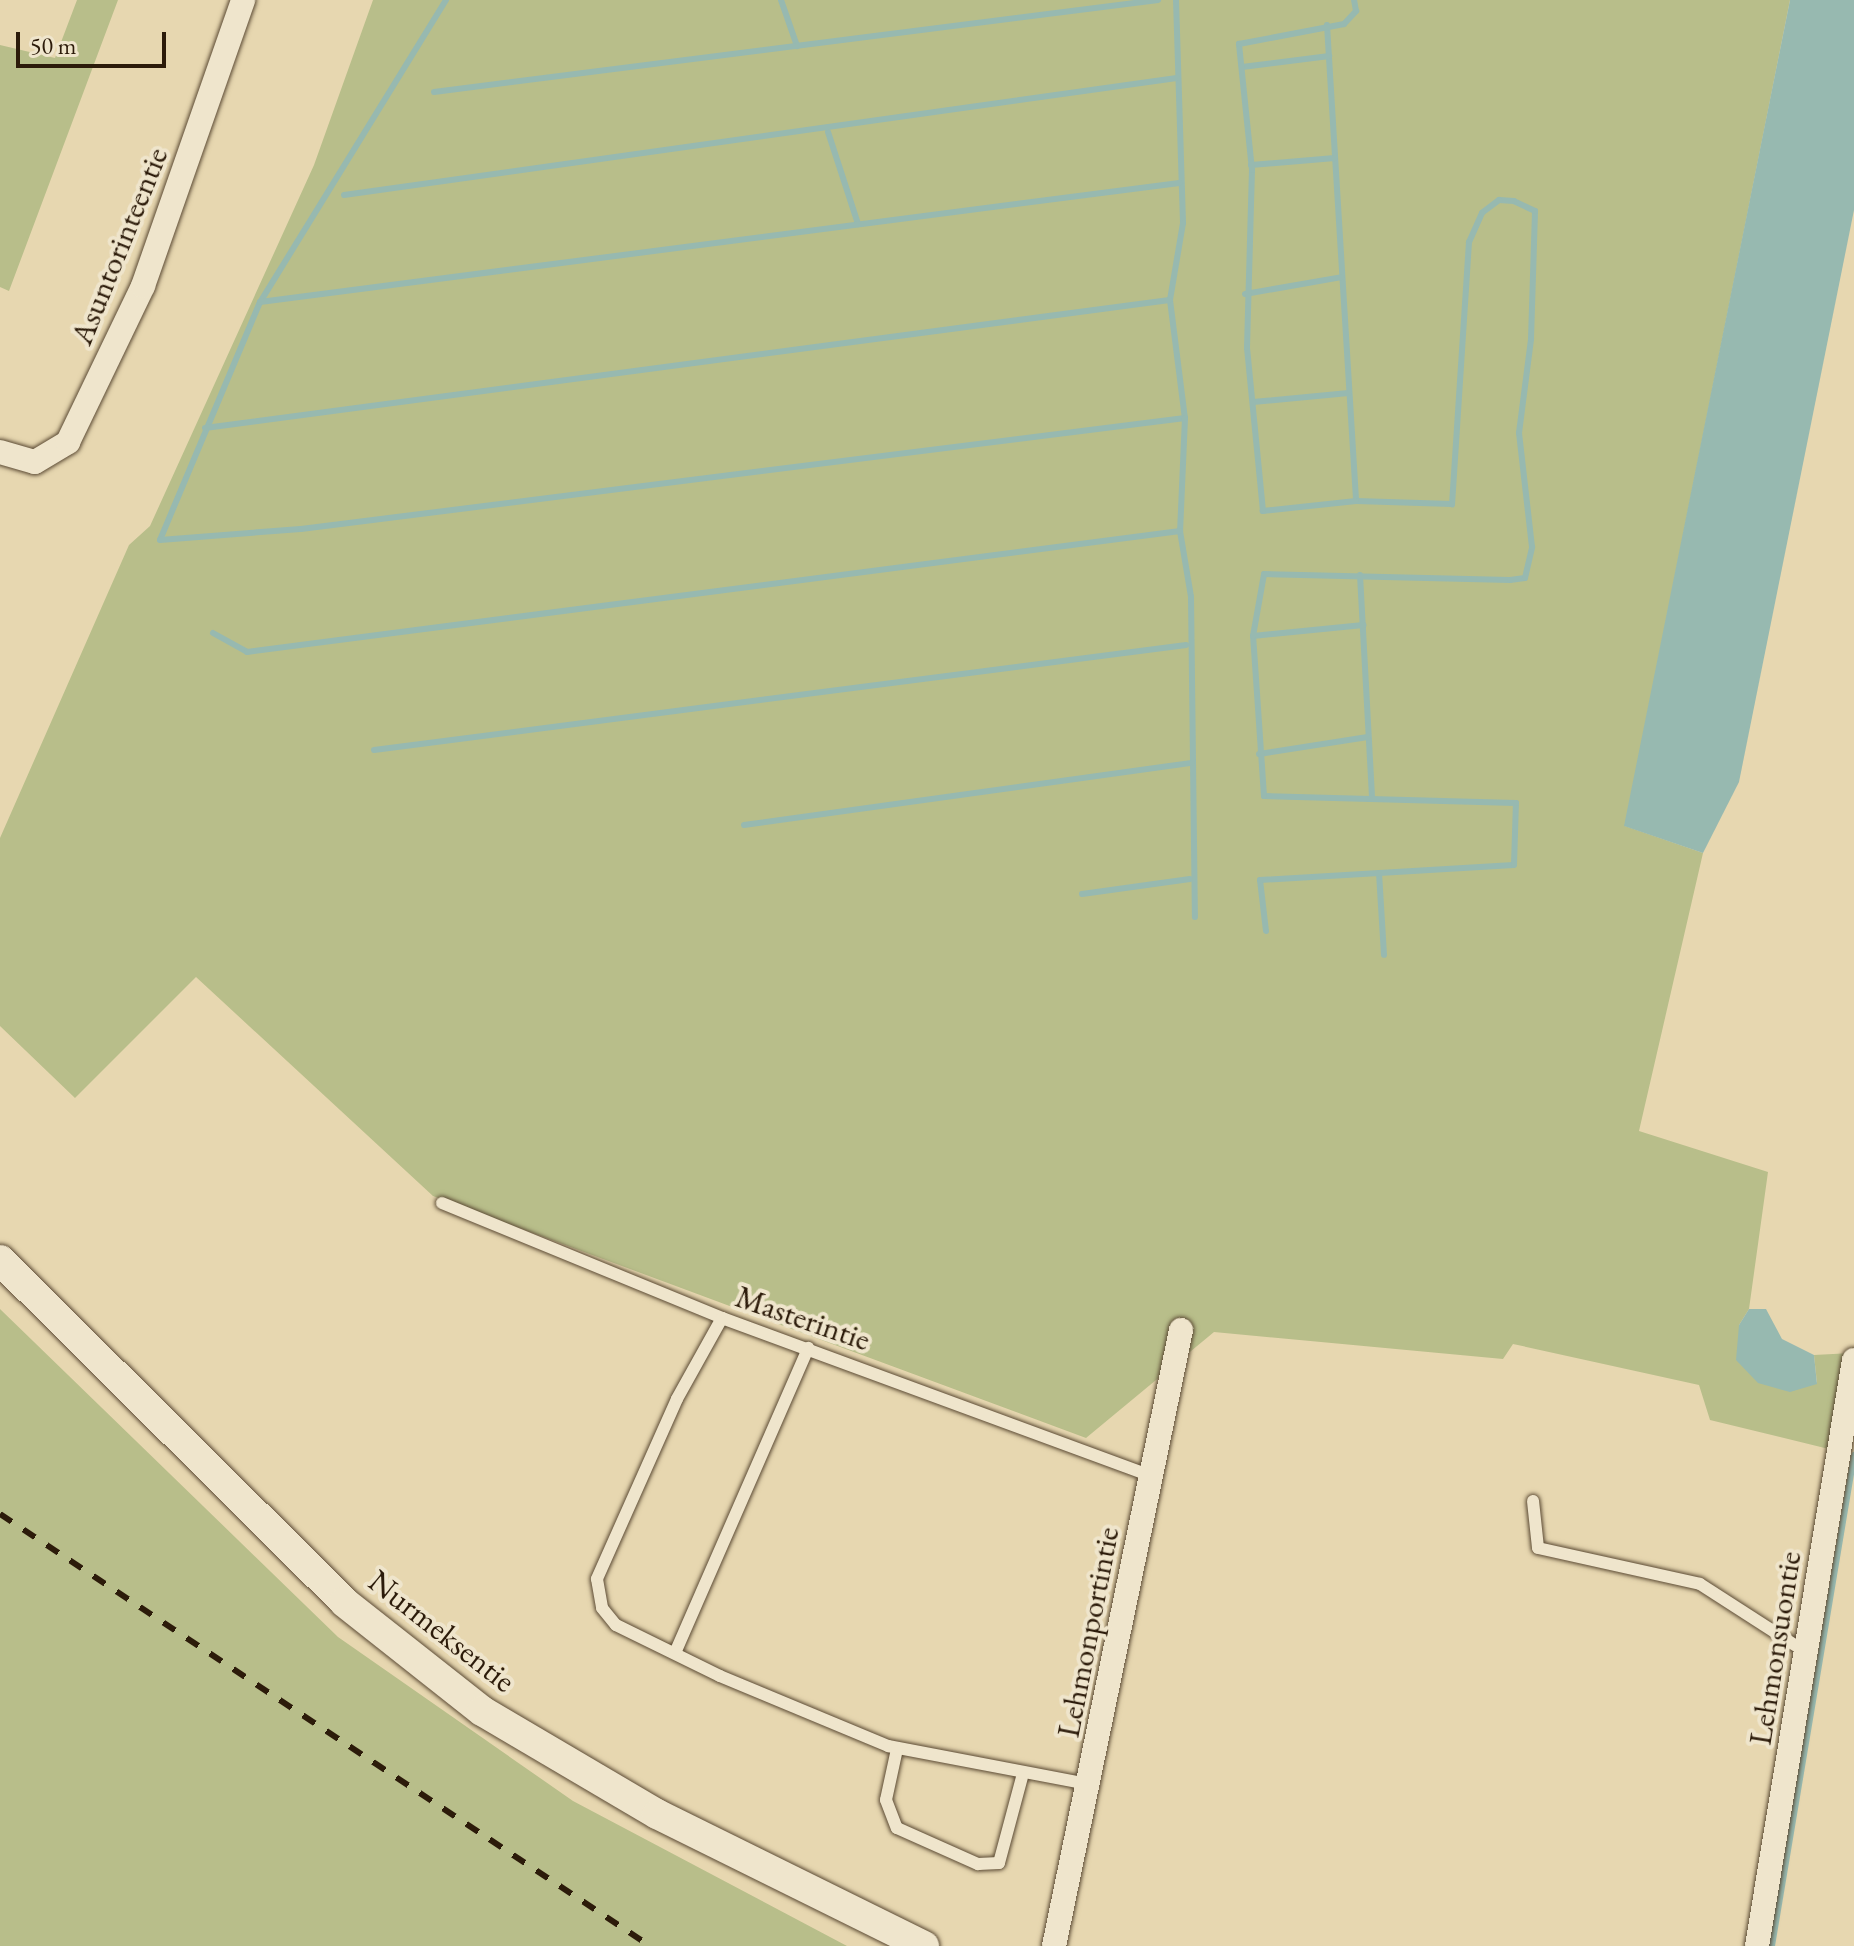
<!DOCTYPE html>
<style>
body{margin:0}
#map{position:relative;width:1854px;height:1946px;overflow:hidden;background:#e7d7b0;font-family:"EB Garamond",serif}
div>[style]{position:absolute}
.green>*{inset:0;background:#b8be8a}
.water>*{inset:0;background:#97b9b0}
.stream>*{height:6px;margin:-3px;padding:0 3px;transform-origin:3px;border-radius:3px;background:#97b9b0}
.roads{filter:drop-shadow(0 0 2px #5b4a34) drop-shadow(0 0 2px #5b4a34)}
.service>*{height:12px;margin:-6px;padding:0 6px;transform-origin:6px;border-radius:6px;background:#efe5cc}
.minor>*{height:24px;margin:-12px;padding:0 12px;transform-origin:12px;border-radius:12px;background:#efe5cc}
.tertiary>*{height:30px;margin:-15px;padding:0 15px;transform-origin:15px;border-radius:15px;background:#efe5cc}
.rail>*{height:6px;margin-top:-3px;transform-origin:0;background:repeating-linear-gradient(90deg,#2c1b0a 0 14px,transparent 0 28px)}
span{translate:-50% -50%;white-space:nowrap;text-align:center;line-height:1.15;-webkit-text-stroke:8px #efe5cc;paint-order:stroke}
.street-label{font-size:32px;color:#2c1b0a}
.scale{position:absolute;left:16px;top:32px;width:150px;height:36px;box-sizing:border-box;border:4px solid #2c1b0a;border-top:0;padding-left:10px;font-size:24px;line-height:28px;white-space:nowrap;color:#2c1b0a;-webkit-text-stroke:6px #efe5cc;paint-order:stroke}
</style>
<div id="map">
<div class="green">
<i style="clip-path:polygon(77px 0,118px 0,9px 291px,0 287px,0 45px,55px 58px)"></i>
<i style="clip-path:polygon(373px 0,1790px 0,1625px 826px,1703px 853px,1639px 1131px,1768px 1172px,1749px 1309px,1739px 1325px,1817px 1383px,1814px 1355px,1852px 1353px,1837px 1451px,1710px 1420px,1699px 1385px,1513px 1344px,1503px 1359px,1214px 1332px,1086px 1438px,433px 1196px,196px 977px,75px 1098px,0 1026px,0 838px,129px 545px,150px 526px,314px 165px)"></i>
<i style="clip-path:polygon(0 1309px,338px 1637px,573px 1801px,847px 1946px,0 1946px)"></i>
</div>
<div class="water">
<i style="clip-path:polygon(1790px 0,1854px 0,1854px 210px,1739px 782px,1703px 853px,1624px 826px)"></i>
<i style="clip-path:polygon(1749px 1309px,1766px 1309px,1782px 1339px,1814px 1355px,1817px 1384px,1790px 1392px,1758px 1383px,1736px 1360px,1739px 1325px)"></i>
</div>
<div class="stream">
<i style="left:446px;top:0;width:355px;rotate:121.6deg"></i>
<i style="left:260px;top:302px;width:258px;rotate:112.8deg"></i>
<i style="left:160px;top:540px;width:141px;rotate:-4.5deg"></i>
<i style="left:301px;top:529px;width:891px;rotate:-7.16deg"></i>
<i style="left:781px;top:0;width:49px;rotate:70.8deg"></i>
<i style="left:1176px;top:0;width:223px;rotate:88.2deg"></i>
<i style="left:1183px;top:223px;width:78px;rotate:99.6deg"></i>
<i style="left:1170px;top:300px;width:119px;rotate:82.8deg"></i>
<i style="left:1185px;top:418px;width:113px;rotate:92.5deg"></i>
<i style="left:1180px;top:531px;width:67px;rotate:80.5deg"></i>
<i style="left:1191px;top:597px;width:320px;rotate:89.3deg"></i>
<i style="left:1327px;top:25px;width:477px;rotate:86.5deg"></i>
<i style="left:1242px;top:67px;width:88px;rotate:-7.2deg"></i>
<i style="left:434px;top:92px;width:730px;rotate:-7.24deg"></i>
<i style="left:828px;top:132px;width:97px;rotate:71.9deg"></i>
<i style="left:1251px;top:165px;width:84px;rotate:-4.8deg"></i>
<i style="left:344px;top:195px;width:841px;rotate:-8deg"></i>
<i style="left:1245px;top:294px;width:98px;rotate:-9.9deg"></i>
<i style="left:260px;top:302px;width:927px;rotate:-7.38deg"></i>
<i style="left:1253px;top:402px;width:96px;rotate:-5.4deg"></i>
<i style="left:205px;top:428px;width:973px;rotate:-7.56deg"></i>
<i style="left:1360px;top:575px;width:224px;rotate:86.9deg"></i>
<i style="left:213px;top:633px;width:39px;rotate:29deg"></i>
<i style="left:247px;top:652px;width:941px;rotate:-7.39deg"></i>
<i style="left:1253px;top:636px;width:111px;rotate:-5.7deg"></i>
<i style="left:374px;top:750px;width:819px;rotate:-7.37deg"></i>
<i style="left:1259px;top:754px;width:110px;rotate:-8.9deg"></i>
<i style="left:744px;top:825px;width:452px;rotate:-7.9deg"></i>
<i style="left:1379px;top:873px;width:82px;rotate:86.5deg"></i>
<i style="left:1082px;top:894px;width:109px;rotate:-7.9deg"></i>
<i style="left:1266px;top:931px;width:51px;rotate:-96.7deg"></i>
<i style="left:1260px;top:880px;width:254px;rotate:-3.4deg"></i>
<i style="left:1514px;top:865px;width:62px;rotate:-88.2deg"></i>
<i style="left:1516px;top:803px;width:252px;rotate:-178.4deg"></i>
<i style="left:1264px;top:796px;width:160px;rotate:-93.9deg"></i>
<i style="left:1253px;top:636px;width:63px;rotate:-79.9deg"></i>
<i style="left:1264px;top:574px;width:246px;rotate:1.4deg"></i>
<i style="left:1510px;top:580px;width:15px;rotate:-8deg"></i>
<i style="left:1525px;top:578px;width:32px;rotate:-77deg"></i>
<i style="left:1532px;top:547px;width:115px;rotate:-96.5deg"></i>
<i style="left:1519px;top:433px;width:95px;rotate:-82.7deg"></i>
<i style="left:1531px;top:339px;width:128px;rotate:-88.2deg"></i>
<i style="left:1535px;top:211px;width:23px;rotate:-155deg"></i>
<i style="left:1514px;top:201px;width:15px;rotate:-176deg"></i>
<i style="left:1499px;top:200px;width:21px;rotate:143deg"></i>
<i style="left:1482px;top:213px;width:32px;rotate:114deg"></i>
<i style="left:1469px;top:242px;width:263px;rotate:93.7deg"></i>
<i style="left:1452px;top:504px;width:96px;rotate:-178.2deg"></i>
<i style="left:1356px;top:501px;width:94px;rotate:173.9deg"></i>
<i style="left:1263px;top:511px;width:164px;rotate:-95.6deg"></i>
<i style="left:1247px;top:348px;width:178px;rotate:-88.4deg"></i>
<i style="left:1252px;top:170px;width:127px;rotate:-95.9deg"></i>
<i style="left:1239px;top:44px;width:107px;rotate:-10.8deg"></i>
<i style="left:1344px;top:24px;width:18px;rotate:-47deg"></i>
<i style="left:1356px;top:11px;width:11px;rotate:-100deg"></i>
<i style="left:1772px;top:1946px;width:498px;rotate:-80.5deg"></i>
</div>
<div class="roads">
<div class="service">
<i style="left:442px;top:1203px;width:303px;rotate:22.3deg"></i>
<i style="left:722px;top:1318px;width:457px;rotate:20.2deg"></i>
<i style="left:722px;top:1318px;width:93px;rotate:119.1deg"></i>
<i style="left:677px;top:1399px;width:197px;rotate:114deg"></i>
<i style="left:597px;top:1579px;width:29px;rotate:80deg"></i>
<i style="left:602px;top:1608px;width:22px;rotate:51deg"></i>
<i style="left:616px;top:1625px;width:116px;rotate:26.1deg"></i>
<i style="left:720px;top:1676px;width:182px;rotate:22.6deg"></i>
<i style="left:888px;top:1746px;width:204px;rotate:10.8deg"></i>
<i style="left:1533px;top:1501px;width:47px;rotate:83.9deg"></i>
<i style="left:1538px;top:1548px;width:166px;rotate:12.5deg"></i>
<i style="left:1700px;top:1584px;width:127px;rotate:32.8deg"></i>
<i style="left:675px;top:1653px;width:333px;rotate:-66.4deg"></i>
<i style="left:897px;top:1749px;width:52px;rotate:102.2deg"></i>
<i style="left:886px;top:1800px;width:30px;rotate:69deg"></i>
<i style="left:897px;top:1828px;width:89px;rotate:24deg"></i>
<i style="left:978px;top:1864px;width:21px;rotate:-3deg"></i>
<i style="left:999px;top:1863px;width:89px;rotate:-75deg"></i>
</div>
<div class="minor">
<i style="left:0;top:452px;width:36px;rotate:16deg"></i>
<i style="left:35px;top:462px;width:39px;rotate:-31deg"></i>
<i style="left:68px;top:442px;width:173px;rotate:-64.3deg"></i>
<i style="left:143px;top:286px;width:303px;rotate:-70.7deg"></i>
<i style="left:1054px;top:1946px;width:629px;rotate:-78.35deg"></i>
<i style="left:1757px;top:1946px;width:594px;rotate:-80.6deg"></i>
</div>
<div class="tertiary">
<i style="left:0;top:1260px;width:485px;rotate:44.8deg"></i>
<i style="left:344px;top:1602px;width:176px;rotate:38.3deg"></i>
<i style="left:482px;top:1711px;width:203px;rotate:30.5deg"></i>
<i style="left:657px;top:1814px;width:298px;rotate:26.3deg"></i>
</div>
</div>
<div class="rail">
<i style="left:0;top:1514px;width:780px;rotate:33.61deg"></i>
</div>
<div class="street-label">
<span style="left:119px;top:246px;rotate:-68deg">Asuntorinteentie</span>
<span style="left:803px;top:1318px;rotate:19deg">Masterintie</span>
<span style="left:442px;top:1631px;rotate:38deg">Nurmeksentie</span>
<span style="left:1088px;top:1632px;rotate:-79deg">Lehmonportintie</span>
<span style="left:1775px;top:1648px;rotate:-81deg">Lehmonsuontie</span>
</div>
<div class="scale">50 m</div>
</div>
